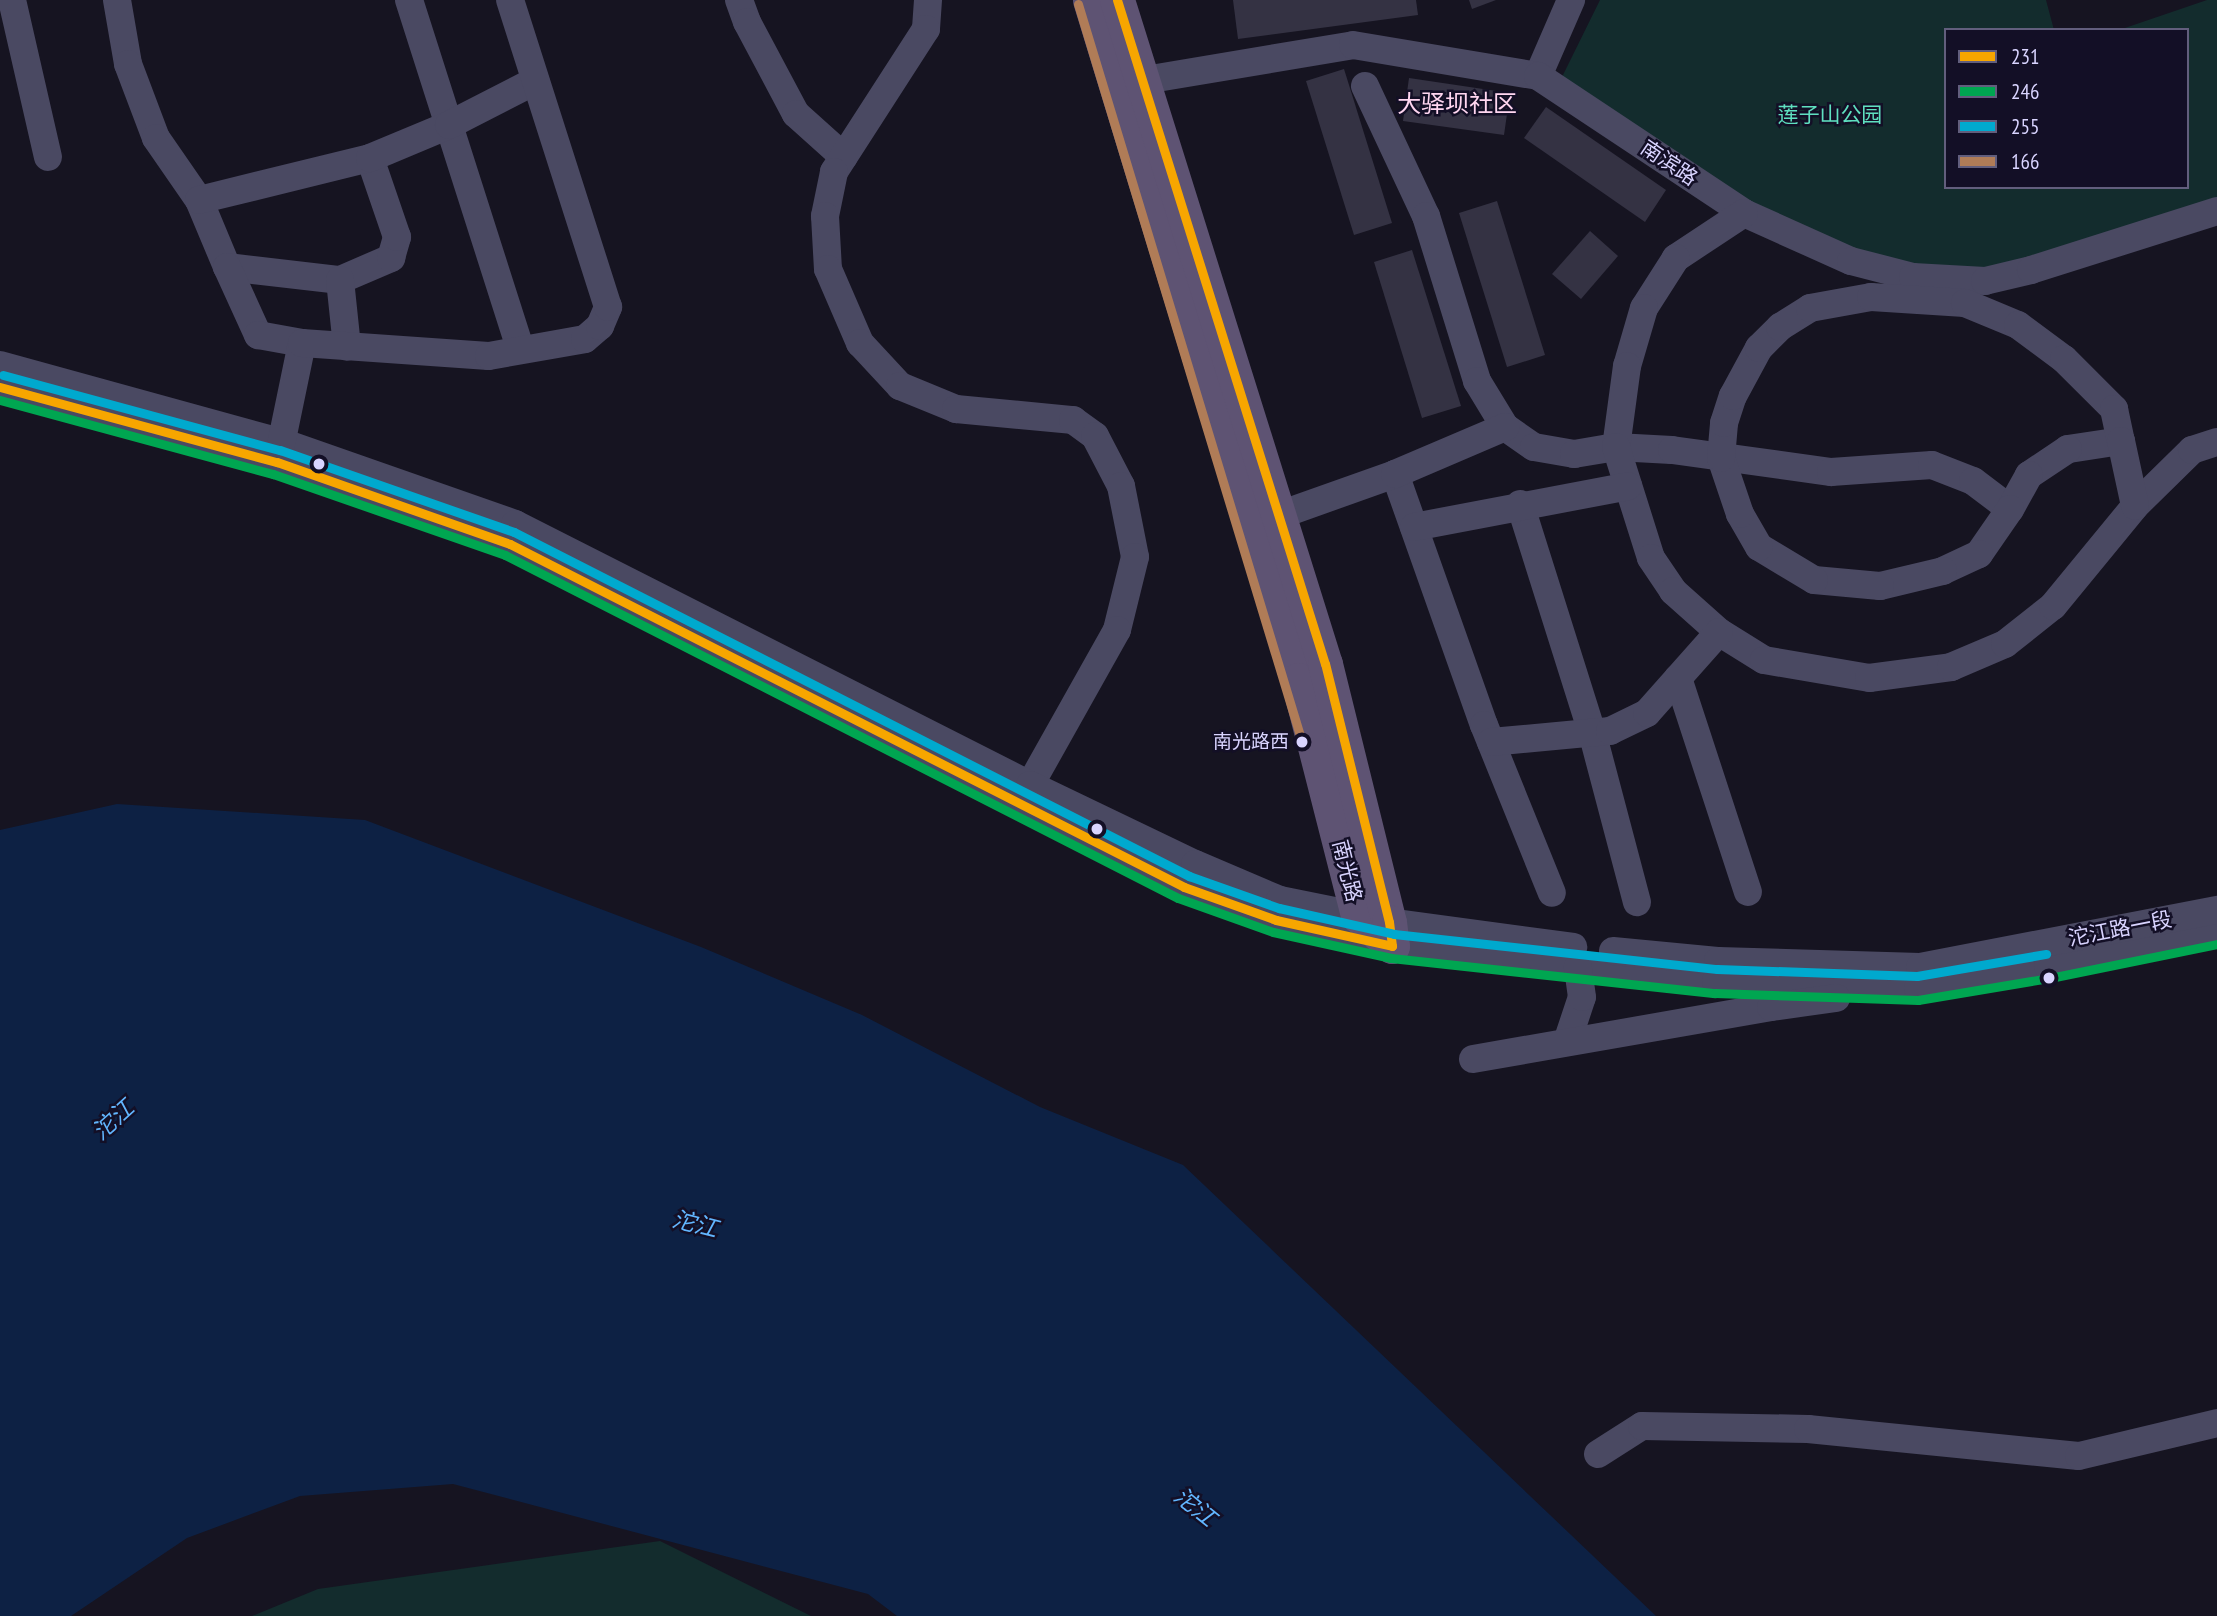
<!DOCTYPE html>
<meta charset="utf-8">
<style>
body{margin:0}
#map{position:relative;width:2217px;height:1616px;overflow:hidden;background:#161421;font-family:"PT Sans Narrow","Noto Sans SC",sans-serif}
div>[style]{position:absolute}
.green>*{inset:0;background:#132c2d}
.water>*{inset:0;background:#0d2144}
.building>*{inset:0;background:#343243}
.minor>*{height:28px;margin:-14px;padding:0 14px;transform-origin:14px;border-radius:14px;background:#4a4962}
.major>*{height:35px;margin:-17.5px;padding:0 17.5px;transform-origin:17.5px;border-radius:17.5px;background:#5e5373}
.bus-1>*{height:9px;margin:-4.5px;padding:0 4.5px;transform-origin:4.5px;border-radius:4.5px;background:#f7a600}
.bus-2>*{height:9px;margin:-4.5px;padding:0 4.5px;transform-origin:4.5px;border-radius:4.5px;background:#00a651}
.bus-3>*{height:9px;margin:-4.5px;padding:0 4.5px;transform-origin:4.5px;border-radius:4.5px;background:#00a9ce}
.bus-4>*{height:9px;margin:-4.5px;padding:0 4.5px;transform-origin:4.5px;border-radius:4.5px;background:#b07c57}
.dots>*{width:19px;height:19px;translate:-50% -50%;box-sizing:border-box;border:4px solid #130f26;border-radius:50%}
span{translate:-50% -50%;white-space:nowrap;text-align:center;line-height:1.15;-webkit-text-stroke:5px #130f26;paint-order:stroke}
.bus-label{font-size:19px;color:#d9d4ff}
.right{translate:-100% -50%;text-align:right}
.park-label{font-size:21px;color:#5fe0c0}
.street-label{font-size:21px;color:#d9d4ff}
.water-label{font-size:23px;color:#62b6ff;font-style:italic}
.quarter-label{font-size:24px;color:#ffd6f0}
.legend{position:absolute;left:1944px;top:28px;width:245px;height:161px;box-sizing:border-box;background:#130f26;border:2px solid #625e7d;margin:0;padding:9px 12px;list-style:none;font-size:21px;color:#d9d4ff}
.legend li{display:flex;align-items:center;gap:14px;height:35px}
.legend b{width:35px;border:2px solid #625e7d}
</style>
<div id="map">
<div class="green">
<i style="clip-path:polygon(1600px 0,2046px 0,2054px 30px,1946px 30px,1946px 187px,2187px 187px,2187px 30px,2119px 30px,2207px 0,2217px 0,2217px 198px,1995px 269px,1917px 264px,1845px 250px,1759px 209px,1561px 79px)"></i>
<i style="clip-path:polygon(660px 1541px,811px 1616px,252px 1616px,318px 1589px)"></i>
</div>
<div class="water">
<i style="clip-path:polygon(117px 804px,365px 820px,701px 947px,862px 1015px,1040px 1107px,1183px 1165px,1656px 1616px,897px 1616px,868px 1594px,453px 1484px,300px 1496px,187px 1538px,71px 1616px,0 1616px,0 830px)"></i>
</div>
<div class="building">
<i style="clip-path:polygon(1233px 0,1416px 0,1418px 15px,1238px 39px)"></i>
<i style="clip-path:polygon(1469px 0,1496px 0,1472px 9px)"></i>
<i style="clip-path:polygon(1344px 69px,1392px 223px,1354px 235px,1306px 81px)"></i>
<i style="clip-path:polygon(1409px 78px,1510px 93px,1504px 135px,1403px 121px)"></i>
<i style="clip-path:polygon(1546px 107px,1666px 190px,1645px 222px,1524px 138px)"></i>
<i style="clip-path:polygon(1497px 201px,1545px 355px,1507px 367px,1459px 213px)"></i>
<i style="clip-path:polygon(1590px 231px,1618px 256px,1581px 299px,1552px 274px)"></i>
<i style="clip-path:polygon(1412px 250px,1461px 406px,1422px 418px,1374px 262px)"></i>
</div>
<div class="minor">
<i style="left:12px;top:0;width:161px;rotate:77.1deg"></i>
<i style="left:117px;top:0;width:65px;rotate:80.2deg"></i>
<i style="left:128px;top:64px;width:79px;rotate:69.3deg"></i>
<i style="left:156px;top:138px;width:75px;rotate:55.3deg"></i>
<i style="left:199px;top:200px;width:73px;rotate:67.3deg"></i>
<i style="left:227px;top:267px;width:114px;rotate:6.6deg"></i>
<i style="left:340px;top:280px;width:56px;rotate:-23.3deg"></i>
<i style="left:391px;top:258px;width:22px;rotate:-74deg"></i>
<i style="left:397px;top:237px;width:83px;rotate:-108.9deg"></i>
<i style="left:409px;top:0;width:367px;rotate:72.3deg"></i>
<i style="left:739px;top:0;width:23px;rotate:70deg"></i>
<i style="left:747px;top:22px;width:104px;rotate:62deg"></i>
<i style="left:796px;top:114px;width:64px;rotate:41.9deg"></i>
<i style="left:928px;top:0;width:29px;rotate:94deg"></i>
<i style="left:926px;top:29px;width:170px;rotate:122.8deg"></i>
<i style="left:834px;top:172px;width:45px;rotate:101.6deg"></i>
<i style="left:825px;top:216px;width:53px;rotate:86.8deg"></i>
<i style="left:828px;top:269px;width:81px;rotate:66.6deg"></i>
<i style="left:860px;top:343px;width:59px;rotate:47.1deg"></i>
<i style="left:900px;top:386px;width:61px;rotate:22.3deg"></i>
<i style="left:956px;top:409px;width:118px;rotate:5.4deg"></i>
<i style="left:1073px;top:420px;width:27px;rotate:36deg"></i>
<i style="left:1095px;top:436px;width:56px;rotate:62.5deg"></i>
<i style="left:1121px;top:486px;width:72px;rotate:78.8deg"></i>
<i style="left:1135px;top:557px;width:75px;rotate:103.9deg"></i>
<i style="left:1117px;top:630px;width:178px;rotate:119.3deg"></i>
<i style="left:1030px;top:785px;width:17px;rotate:130deg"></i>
<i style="left:1538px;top:76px;width:83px;rotate:-66.5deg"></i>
<i style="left:1121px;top:84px;width:235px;rotate:-9.5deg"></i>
<i style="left:1353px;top:45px;width:188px;rotate:9.5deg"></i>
<i style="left:1538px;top:76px;width:247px;rotate:33.6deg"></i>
<i style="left:1744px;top:213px;width:117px;rotate:24.2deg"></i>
<i style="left:1851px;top:261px;width:64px;rotate:14.5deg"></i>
<i style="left:1913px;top:277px;width:72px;rotate:3.2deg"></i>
<i style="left:1985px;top:281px;width:47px;rotate:-13.4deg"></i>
<i style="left:2031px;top:270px;width:195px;rotate:-17.6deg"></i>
<i style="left:1365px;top:86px;width:144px;rotate:64.9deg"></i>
<i style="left:1426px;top:216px;width:173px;rotate:72.8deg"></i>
<i style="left:1477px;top:381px;width:54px;rotate:58.7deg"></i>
<i style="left:1505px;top:427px;width:35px;rotate:35deg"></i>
<i style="left:1534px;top:447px;width:41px;rotate:9.9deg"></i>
<i style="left:1574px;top:454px;width:43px;rotate:-9.5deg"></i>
<i style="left:1616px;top:447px;width:56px;rotate:3.1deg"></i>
<i style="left:1672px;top:450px;width:161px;rotate:7.9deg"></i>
<i style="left:1831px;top:472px;width:101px;rotate:-4deg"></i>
<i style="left:1932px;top:465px;width:44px;rotate:21.3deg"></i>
<i style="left:1973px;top:481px;width:46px;rotate:37.1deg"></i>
<i style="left:199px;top:200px;width:176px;rotate:-13.8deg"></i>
<i style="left:370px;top:158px;width:86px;rotate:-22.7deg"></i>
<i style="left:449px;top:125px;width:97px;rotate:-27.1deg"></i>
<i style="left:1744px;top:213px;width:82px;rotate:146.5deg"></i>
<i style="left:1676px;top:258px;width:59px;rotate:122.6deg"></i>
<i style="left:1644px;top:308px;width:60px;rotate:106.3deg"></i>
<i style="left:1627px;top:366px;width:82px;rotate:97.7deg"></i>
<i style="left:1616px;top:447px;width:116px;rotate:72.5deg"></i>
<i style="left:1651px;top:558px;width:40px;rotate:56deg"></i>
<i style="left:1673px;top:591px;width:62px;rotate:41.7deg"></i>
<i style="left:1719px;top:632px;width:53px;rotate:31.9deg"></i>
<i style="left:1764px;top:660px;width:107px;rotate:9.7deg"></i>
<i style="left:1869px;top:678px;width:83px;rotate:-7.6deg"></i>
<i style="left:1951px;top:667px;width:59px;rotate:-23.1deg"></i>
<i style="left:2005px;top:644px;width:61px;rotate:-38.4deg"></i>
<i style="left:2053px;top:606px;width:129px;rotate:-50.6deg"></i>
<i style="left:2135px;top:506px;width:80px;rotate:-44.5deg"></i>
<i style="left:2192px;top:450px;width:26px;rotate:-18deg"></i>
<i style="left:227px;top:267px;width:75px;rotate:65.5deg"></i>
<i style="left:258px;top:335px;width:45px;rotate:10.3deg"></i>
<i style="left:340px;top:280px;width:67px;rotate:84deg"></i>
<i style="left:0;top:365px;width:295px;rotate:15.4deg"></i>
<i style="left:284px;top:443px;width:245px;rotate:19.3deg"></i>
<i style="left:515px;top:524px;width:577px;rotate:26.88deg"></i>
<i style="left:1030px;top:785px;width:183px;rotate:25.6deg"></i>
<i style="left:1195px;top:864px;width:92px;rotate:23deg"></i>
<i style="left:1280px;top:900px;width:111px;rotate:11.4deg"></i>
<i style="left:1389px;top:922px;width:186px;rotate:7.7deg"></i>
<i style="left:0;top:387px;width:287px;rotate:15.2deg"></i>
<i style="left:277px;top:462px;width:247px;rotate:19.4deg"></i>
<i style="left:510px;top:544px;width:756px;rotate:26.97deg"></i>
<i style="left:1184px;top:887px;width:98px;rotate:19.7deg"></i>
<i style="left:1276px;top:920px;width:119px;rotate:12.6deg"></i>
<i style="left:1392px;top:946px;width:326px;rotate:6.2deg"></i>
<i style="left:1716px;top:981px;width:202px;rotate:2deg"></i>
<i style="left:1918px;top:988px;width:132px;rotate:-9.6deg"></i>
<i style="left:2048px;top:966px;width:173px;rotate:-11.7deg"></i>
<i style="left:2121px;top:441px;width:54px;rotate:171.4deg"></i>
<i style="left:2068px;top:449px;width:47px;rotate:146.3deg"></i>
<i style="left:2029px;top:475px;width:39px;rotate:119deg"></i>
<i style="left:2010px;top:509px;width:55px;rotate:124.6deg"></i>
<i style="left:1979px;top:554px;width:40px;rotate:155deg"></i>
<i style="left:1943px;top:571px;width:65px;rotate:166.6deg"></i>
<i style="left:1880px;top:586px;width:66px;rotate:-174.8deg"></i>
<i style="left:1814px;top:580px;width:64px;rotate:-149deg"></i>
<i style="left:1759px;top:547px;width:38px;rotate:-120deg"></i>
<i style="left:1740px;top:514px;width:59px;rotate:-108.7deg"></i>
<i style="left:1721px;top:458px;width:35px;rotate:-85deg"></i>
<i style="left:1724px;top:423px;width:28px;rotate:-72deg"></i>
<i style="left:1733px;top:396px;width:55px;rotate:-61.6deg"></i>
<i style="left:1759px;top:348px;width:30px;rotate:-45deg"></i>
<i style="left:1780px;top:327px;width:36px;rotate:-32deg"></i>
<i style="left:1810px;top:308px;width:62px;rotate:-10.2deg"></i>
<i style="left:1871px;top:297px;width:94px;rotate:3.7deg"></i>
<i style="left:1965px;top:303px;width:57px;rotate:22.5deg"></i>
<i style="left:2018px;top:325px;width:57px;rotate:36.5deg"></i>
<i style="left:2064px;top:359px;width:71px;rotate:45deg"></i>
<i style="left:2114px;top:409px;width:33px;rotate:78deg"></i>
<i style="left:2121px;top:441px;width:66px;rotate:77.8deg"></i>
<i style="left:278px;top:459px;width:118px;rotate:-78.3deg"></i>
<i style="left:302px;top:343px;width:187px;rotate:4deg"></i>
<i style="left:489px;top:356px;width:97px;rotate:-10deg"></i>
<i style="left:585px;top:339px;width:20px;rotate:-41deg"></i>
<i style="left:600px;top:326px;width:21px;rotate:-67deg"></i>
<i style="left:608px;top:307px;width:322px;rotate:-107.7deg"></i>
<i style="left:1395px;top:474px;width:266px;rotate:70.5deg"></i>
<i style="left:1484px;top:725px;width:181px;rotate:68deg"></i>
<i style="left:1520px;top:504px;width:239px;rotate:72.5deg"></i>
<i style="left:1592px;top:732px;width:176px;rotate:75.2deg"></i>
<i style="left:1277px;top:516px;width:125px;rotate:-19.6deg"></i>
<i style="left:1395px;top:474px;width:120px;rotate:-23.1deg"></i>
<i style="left:1414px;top:527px;width:218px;rotate:-10.8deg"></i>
<i style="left:1678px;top:678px;width:225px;rotate:71.9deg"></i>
<i style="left:1491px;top:742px;width:120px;rotate:-5.3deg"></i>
<i style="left:1610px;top:731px;width:41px;rotate:-25.9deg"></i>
<i style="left:1647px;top:713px;width:108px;rotate:-48.4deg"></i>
<i style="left:1613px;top:951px;width:105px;rotate:5.4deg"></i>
<i style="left:1718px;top:961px;width:202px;rotate:1.7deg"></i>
<i style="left:1920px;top:967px;width:302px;rotate:-10.9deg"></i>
<i style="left:1567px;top:1042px;width:47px;rotate:-71.6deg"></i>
<i style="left:1582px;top:997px;width:30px;rotate:-98deg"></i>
<i style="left:1473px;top:1059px;width:303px;rotate:-9.9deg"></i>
<i style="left:1771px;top:1007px;width:66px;rotate:-7.9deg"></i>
<i style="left:1598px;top:1454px;width:52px;rotate:-32.5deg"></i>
<i style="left:1642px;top:1426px;width:166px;rotate:1deg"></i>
<i style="left:1808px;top:1429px;width:272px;rotate:5.7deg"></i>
<i style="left:2079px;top:1456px;width:142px;rotate:-13.4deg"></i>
</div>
<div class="major">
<i style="left:1090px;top:0;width:711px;rotate:72.99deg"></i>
<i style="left:1298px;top:680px;width:243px;rotate:75.7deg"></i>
<i style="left:1358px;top:915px;width:46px;rotate:42.4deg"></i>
<i style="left:1117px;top:0;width:696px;rotate:72.61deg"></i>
<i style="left:1325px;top:664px;width:266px;rotate:76.1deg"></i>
<i style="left:1389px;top:922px;width:24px;rotate:83deg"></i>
</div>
<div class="bus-1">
<i style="left:0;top:387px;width:287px;rotate:15.2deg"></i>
<i style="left:277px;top:462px;width:247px;rotate:19.4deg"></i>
<i style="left:510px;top:544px;width:756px;rotate:26.97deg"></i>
<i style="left:1184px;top:887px;width:98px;rotate:19.7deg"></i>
<i style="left:1276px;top:920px;width:119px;rotate:12.6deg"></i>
<i style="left:1392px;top:946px;width:24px;rotate:-97deg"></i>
<i style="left:1389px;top:922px;width:266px;rotate:-103.9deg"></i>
<i style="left:1325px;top:664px;width:696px;rotate:-107.39deg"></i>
</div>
<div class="bus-2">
<i style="left:0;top:400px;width:283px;rotate:15.2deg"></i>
<i style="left:273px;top:474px;width:246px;rotate:19.2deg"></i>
<i style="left:505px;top:555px;width:755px;rotate:27.01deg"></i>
<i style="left:1178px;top:898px;width:101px;rotate:19.7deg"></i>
<i style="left:1273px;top:932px;width:121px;rotate:12.4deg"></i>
<i style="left:1391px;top:958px;width:326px;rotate:6.2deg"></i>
<i style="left:1715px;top:993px;width:203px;rotate:2deg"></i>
<i style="left:1918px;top:1000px;width:134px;rotate:-9.5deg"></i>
<i style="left:2050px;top:978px;width:170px;rotate:-11.5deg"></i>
</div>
<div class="bus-3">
<i style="left:3px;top:375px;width:287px;rotate:15.2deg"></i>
<i style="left:280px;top:450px;width:248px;rotate:19.3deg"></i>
<i style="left:514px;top:532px;width:758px;rotate:27deg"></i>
<i style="left:1189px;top:876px;width:96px;rotate:19.6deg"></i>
<i style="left:1279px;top:908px;width:118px;rotate:12.7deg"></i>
<i style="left:1394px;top:934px;width:325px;rotate:6.2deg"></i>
<i style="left:1717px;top:969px;width:200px;rotate:2deg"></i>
<i style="left:1917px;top:976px;width:131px;rotate:-9.7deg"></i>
</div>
<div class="bus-4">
<i style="left:1078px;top:4px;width:771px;rotate:73.12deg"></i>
</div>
<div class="dots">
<i style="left:319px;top:464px;background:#d9d4ff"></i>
<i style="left:1302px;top:742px;background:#d9d4ff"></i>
<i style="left:1097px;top:829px;background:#d9d4ff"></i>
<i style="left:2049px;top:978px;background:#d9d4ff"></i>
</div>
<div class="bus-label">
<span class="right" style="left:1289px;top:742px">南光路西</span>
</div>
<div class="park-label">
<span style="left:1830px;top:115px">莲子山公园</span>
</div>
<div class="street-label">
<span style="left:1669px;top:163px;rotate:34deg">南滨路</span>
<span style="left:1347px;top:871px;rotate:76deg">南光路</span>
<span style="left:2120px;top:929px;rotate:-11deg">沱江路一段</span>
</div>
<div class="water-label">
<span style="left:113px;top:1120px;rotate:-42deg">沱江</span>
<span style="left:695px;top:1224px;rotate:14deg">沱江</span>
<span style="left:1195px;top:1507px;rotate:39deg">沱江</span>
</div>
<div class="quarter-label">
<span style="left:1457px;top:104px">大驿坝社区</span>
</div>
<ul class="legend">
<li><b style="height:9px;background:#f7a600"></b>231</li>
<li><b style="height:9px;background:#00a651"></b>246</li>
<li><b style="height:9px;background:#00a9ce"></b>255</li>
<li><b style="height:9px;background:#b07c57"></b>166</li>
</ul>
</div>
